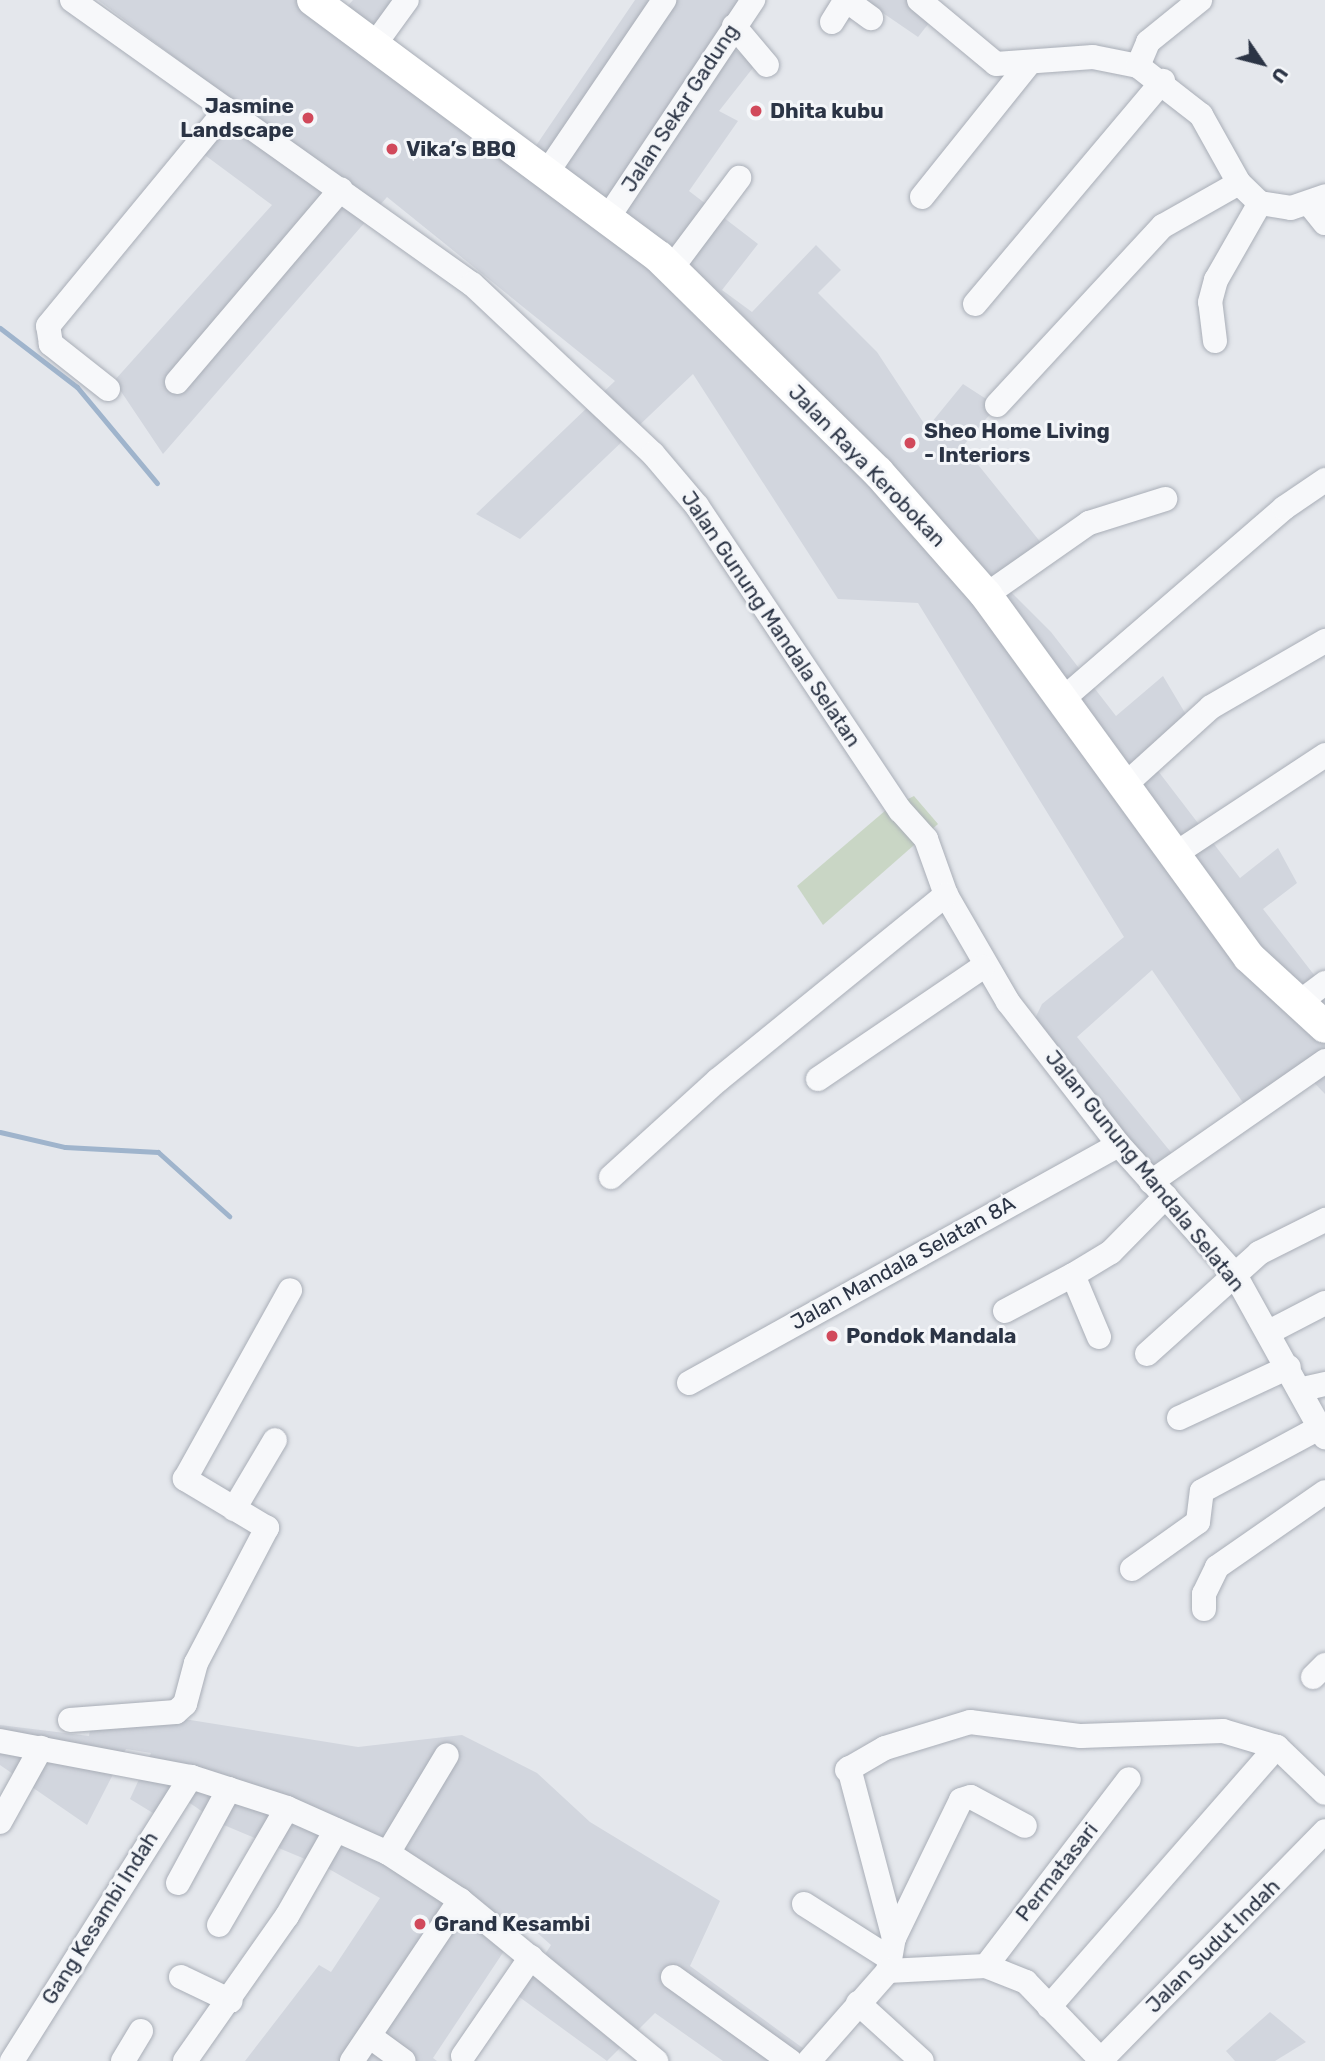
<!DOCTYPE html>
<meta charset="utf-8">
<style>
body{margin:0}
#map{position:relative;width:1325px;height:2061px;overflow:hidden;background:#e4e7ec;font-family:Rubik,sans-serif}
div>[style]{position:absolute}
.built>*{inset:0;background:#d2d6de}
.green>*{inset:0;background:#c9d6c5}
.stream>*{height:5px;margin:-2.5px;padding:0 2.5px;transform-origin:2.5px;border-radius:2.5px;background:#9fb4cc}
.roads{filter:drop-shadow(0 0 2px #a9aeb7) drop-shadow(0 0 2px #a9aeb7)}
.minor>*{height:24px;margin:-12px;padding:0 12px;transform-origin:12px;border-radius:12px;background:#f7f8fa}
.major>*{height:32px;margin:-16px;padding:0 16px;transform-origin:16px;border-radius:16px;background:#fff}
.dots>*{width:19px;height:19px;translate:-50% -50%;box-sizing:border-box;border:4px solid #f4f6f9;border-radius:50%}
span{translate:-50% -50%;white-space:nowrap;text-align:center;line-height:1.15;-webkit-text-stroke:6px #f4f6f9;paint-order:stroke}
.poi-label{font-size:21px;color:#2b3445;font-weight:700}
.right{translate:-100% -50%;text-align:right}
.left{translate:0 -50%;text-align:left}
.street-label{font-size:21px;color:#2b3445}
.north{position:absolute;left:1227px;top:28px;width:70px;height:70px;-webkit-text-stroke:5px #f4f6f9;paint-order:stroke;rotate:125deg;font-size:19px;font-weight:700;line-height:28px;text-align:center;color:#2b3445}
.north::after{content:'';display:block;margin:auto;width:24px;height:32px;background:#2b3445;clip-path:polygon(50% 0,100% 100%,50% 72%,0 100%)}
</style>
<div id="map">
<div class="built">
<i style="clip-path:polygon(98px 0,336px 0,346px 8px,353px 0,401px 0,377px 30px,531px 153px,635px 0,756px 0,725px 43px,756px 64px,719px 111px,738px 121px,689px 191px,758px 244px,722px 290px,752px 312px,816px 245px,841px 270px,818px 293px,877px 352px,927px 428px,963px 384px,997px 406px,963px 446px,1046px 549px,1003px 584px,1051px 632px,1116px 716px,1163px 676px,1197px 733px,1155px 767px,1240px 878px,1278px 848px,1297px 883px,1263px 909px,1325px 989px,1325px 1094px,1301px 1069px,1246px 1107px,1152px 970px,1077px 1037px,1174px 1156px,1134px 1177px,1027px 1035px,1042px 1004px,1124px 937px,918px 603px,838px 599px,693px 374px,520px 539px,476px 514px,615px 381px,387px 197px,163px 454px,114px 381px,272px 205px,202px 153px,237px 104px)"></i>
<i style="clip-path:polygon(864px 0,937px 0,943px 5px,918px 37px)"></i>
<i style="clip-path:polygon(159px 1715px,358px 1747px,462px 1735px,537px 1773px,590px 1822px,720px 1901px,690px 1966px,811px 2054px,808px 2061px,723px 2061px,655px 2013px,607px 2061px,518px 1996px,551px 1945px,524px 1921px,433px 2058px,437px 2061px,245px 2061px,319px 1965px,331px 1972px,380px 1898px,329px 1869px,219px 1823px,181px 1797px,166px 1821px,130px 1799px,151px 1753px,126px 1749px,87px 1825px,0 1765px,0 1725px,89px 1736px,92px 1718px)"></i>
<i style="clip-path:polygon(1270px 2012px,1306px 2042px,1275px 2061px,1235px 2061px,1226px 2051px)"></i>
</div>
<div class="green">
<i style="clip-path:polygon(914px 796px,938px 824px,823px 925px,797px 886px,886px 810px)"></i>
</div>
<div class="stream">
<i style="left:0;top:328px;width:97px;rotate:37.5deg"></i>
<i style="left:77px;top:387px;width:125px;rotate:50.2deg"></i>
<i style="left:0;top:1132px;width:67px;rotate:13deg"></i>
<i style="left:65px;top:1147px;width:93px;rotate:3.1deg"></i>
<i style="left:158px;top:1152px;width:96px;rotate:42deg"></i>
</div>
<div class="roads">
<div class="minor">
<i style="left:72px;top:0;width:491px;rotate:35.4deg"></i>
<i style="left:472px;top:284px;width:248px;rotate:43.2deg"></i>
<i style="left:653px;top:454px;width:68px;rotate:49.8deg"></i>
<i style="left:697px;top:506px;width:366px;rotate:56.3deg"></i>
<i style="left:900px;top:810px;width:39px;rotate:48deg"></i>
<i style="left:926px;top:839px;width:59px;rotate:70.3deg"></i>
<i style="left:946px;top:895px;width:124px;rotate:59.9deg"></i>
<i style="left:1008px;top:1002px;width:181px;rotate:52.2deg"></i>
<i style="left:1119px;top:1145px;width:172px;rotate:48.1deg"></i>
<i style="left:1234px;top:1273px;width:188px;rotate:61deg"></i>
<i style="left:846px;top:0;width:31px;rotate:36deg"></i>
<i style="left:919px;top:0;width:100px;rotate:39.7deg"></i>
<i style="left:996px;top:64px;width:97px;rotate:-4.1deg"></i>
<i style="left:1093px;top:57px;width:46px;rotate:11.3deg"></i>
<i style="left:1138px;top:66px;width:80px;rotate:37.9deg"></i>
<i style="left:1201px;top:115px;width:78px;rotate:60.8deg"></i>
<i style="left:1239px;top:183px;width:29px;rotate:44deg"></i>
<i style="left:1260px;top:203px;width:31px;rotate:9deg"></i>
<i style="left:1291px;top:208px;width:36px;rotate:-19deg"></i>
<i style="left:832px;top:22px;width:26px;rotate:-58deg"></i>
<i style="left:734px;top:26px;width:51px;rotate:49.8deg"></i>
<i style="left:375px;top:44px;width:54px;rotate:-54deg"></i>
<i style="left:1138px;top:66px;width:26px;rotate:-67deg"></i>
<i style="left:1148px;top:42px;width:67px;rotate:-38.9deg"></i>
<i style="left:548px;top:171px;width:207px;rotate:-55.8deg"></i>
<i style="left:922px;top:197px;width:173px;rotate:-51.3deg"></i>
<i style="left:1311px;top:206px;width:22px;rotate:51deg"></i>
<i style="left:609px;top:216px;width:260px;rotate:-56.3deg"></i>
<i style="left:671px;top:269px;width:114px;rotate:-53.2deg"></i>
<i style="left:975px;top:304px;width:292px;rotate:-49.9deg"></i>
<i style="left:1215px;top:341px;width:39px;rotate:-97deg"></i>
<i style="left:1210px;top:302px;width:23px;rotate:-75deg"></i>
<i style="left:1216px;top:280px;width:89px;rotate:-60.3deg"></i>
<i style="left:177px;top:382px;width:253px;rotate:-49.6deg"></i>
<i style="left:108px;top:389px;width:73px;rotate:-141.7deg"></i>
<i style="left:51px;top:344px;width:18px;rotate:-99deg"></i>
<i style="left:48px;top:326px;width:281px;rotate:-50.5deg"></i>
<i style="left:997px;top:405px;width:244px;rotate:-47.2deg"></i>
<i style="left:1163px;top:226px;width:87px;rotate:-29.5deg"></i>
<i style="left:986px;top:595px;width:126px;rotate:-35deg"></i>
<i style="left:1089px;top:523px;width:80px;rotate:-17.5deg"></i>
<i style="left:1064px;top:698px;width:291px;rotate:-40.8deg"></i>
<i style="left:1284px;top:508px;width:50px;rotate:-34.3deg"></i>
<i style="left:1127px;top:783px;width:113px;rotate:-42.1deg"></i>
<i style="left:1211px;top:707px;width:132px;rotate:-30.1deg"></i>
<i style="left:1175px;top:854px;width:180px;rotate:-33.4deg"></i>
<i style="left:1301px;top:1001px;width:30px;rotate:-37deg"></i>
<i style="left:818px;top:1079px;width:199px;rotate:-34.2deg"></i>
<i style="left:611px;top:1177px;width:144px;rotate:-42.2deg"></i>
<i style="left:718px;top:1080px;width:294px;rotate:-39.1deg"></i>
<i style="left:1151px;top:1182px;width:212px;rotate:-34.8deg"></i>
<i style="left:1005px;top:1311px;width:77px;rotate:-27.9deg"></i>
<i style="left:1269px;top:1332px;width:63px;rotate:-27.4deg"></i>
<i style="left:1099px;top:1337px;width:67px;rotate:-112.8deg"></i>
<i style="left:1073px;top:1275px;width:44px;rotate:-31.2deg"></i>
<i style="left:1111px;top:1252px;width:78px;rotate:-45.5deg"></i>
<i style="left:1147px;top:1354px;width:151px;rotate:-42deg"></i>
<i style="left:1259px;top:1253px;width:74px;rotate:-26.6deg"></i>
<i style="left:689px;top:1383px;width:491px;rotate:-29deg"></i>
<i style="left:1303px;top:1389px;width:23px;rotate:-13deg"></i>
<i style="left:1179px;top:1418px;width:121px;rotate:-24.9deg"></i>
<i style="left:234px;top:1509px;width:80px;rotate:-59.3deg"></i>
<i style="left:1132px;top:1569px;width:81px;rotate:-35.5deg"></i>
<i style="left:1198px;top:1522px;width:31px;rotate:-83deg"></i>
<i style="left:1202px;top:1491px;width:131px;rotate:-28.3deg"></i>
<i style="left:1204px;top:1609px;width:15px;rotate:-90deg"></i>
<i style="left:1204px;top:1594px;width:30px;rotate:-64deg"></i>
<i style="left:1217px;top:1567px;width:131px;rotate:-34.8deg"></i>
<i style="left:1313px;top:1677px;width:17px;rotate:-45deg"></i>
<i style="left:70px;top:1720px;width:106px;rotate:-4.3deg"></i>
<i style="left:176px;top:1712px;width:12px;rotate:-42deg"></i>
<i style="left:185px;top:1704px;width:42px;rotate:-75deg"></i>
<i style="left:196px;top:1663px;width:153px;rotate:-62.3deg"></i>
<i style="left:267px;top:1528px;width:96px;rotate:-149.1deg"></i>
<i style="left:185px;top:1479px;width:216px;rotate:-60.9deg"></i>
<i style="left:0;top:1741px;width:194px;rotate:10.7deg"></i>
<i style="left:191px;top:1777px;width:101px;rotate:17.9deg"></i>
<i style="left:287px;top:1808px;width:111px;rotate:24deg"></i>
<i style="left:388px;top:1853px;width:86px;rotate:33.1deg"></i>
<i style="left:460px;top:1900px;width:254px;rotate:39.4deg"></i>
<i style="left:849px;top:1768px;width:176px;rotate:75.2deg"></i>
<i style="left:847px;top:1770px;width:44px;rotate:-30.1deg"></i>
<i style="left:885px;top:1748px;width:89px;rotate:-17deg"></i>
<i style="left:970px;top:1722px;width:112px;rotate:7.2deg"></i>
<i style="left:1081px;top:1736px;width:142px;rotate:-2deg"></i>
<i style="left:1223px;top:1731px;width:56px;rotate:16.5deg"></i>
<i style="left:1277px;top:1747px;width:66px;rotate:43.8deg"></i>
<i style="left:0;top:1822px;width:85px;rotate:-61deg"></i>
<i style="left:388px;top:1853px;width:114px;rotate:-59deg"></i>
<i style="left:178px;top:1883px;width:107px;rotate:-61.5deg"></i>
<i style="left:804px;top:1904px;width:101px;rotate:32.4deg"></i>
<i style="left:219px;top:1925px;width:135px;rotate:-59.8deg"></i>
<i style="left:986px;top:1966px;width:235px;rotate:-52.6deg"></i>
<i style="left:888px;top:1971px;width:34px;rotate:-80deg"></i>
<i style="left:894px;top:1938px;width:153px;rotate:-64.1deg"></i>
<i style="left:961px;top:1800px;width:10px;rotate:-17deg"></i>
<i style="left:971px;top:1797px;width:61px;rotate:28.2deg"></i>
<i style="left:181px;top:1977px;width:55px;rotate:25.6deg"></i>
<i style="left:673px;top:1977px;width:144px;rotate:35.7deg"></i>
<i style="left:858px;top:2003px;width:86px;rotate:42.2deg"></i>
<i style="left:1049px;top:2007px;width:346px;rotate:-48.8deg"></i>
<i style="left:372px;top:2038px;width:39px;rotate:36deg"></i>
<i style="left:463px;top:2056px;width:120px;rotate:-55.5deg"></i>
<i style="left:1101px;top:2060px;width:320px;rotate:-45.6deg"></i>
<i style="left:12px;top:2061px;width:336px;rotate:-57.8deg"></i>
<i style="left:123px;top:2061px;width:35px;rotate:-59deg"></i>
<i style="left:185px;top:2061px;width:177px;rotate:-54.9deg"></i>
<i style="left:287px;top:1916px;width:99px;rotate:-60.3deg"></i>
<i style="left:352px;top:2061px;width:194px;rotate:-56.1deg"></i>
<i style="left:809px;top:2061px;width:120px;rotate:-48.7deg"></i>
<i style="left:888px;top:1971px;width:98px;rotate:-2.9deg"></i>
<i style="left:986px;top:1966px;width:43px;rotate:21.8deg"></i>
<i style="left:1026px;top:1982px;width:110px;rotate:46.1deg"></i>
</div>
<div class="major">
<i style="left:313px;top:0;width:431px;rotate:36.6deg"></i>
<i style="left:659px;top:257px;width:307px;rotate:44.5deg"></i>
<i style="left:878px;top:472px;width:164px;rotate:48.7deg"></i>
<i style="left:986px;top:595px;width:447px;rotate:54deg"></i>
<i style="left:1249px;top:957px;width:103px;rotate:42.6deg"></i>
</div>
</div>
<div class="dots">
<i style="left:756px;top:111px;background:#d1495b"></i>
<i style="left:308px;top:118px;background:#d1495b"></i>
<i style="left:392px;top:149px;background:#d1495b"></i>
<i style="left:910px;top:443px;background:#d1495b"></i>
<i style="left:832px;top:1336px;background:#d1495b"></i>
<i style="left:420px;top:1924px;background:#d1495b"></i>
</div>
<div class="poi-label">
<span class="right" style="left:294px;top:118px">Jasmine<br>Landscape</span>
<span class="left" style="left:770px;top:111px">Dhita kubu</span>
<span class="left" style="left:406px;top:149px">Vika’s BBQ</span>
<span class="left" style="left:924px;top:443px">Sheo Home Living<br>- Interiors</span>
<span class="left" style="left:846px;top:1336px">Pondok Mandala</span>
<span class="left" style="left:434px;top:1924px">Grand Kesambi</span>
</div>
<div class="street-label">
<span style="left:680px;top:108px;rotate:-57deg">Jalan Sekar Gadung</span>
<span style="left:867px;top:466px;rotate:46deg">Jalan Raya Kerobokan</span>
<span style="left:771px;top:619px;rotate:56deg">Jalan Gunung Mandala Selatan</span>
<span style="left:1145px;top:1171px;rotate:51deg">Jalan Gunung Mandala Selatan</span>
<span style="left:903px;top:1263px;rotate:-29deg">Jalan Mandala Selatan 8A</span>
<span style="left:1057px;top:1872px;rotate:-52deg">Permatasari</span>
<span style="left:100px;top:1918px;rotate:-58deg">Gang Kesambi Indah</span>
<span style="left:1213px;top:1946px;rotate:-45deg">Jalan Sudut Indah</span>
</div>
<div class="north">U</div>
</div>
